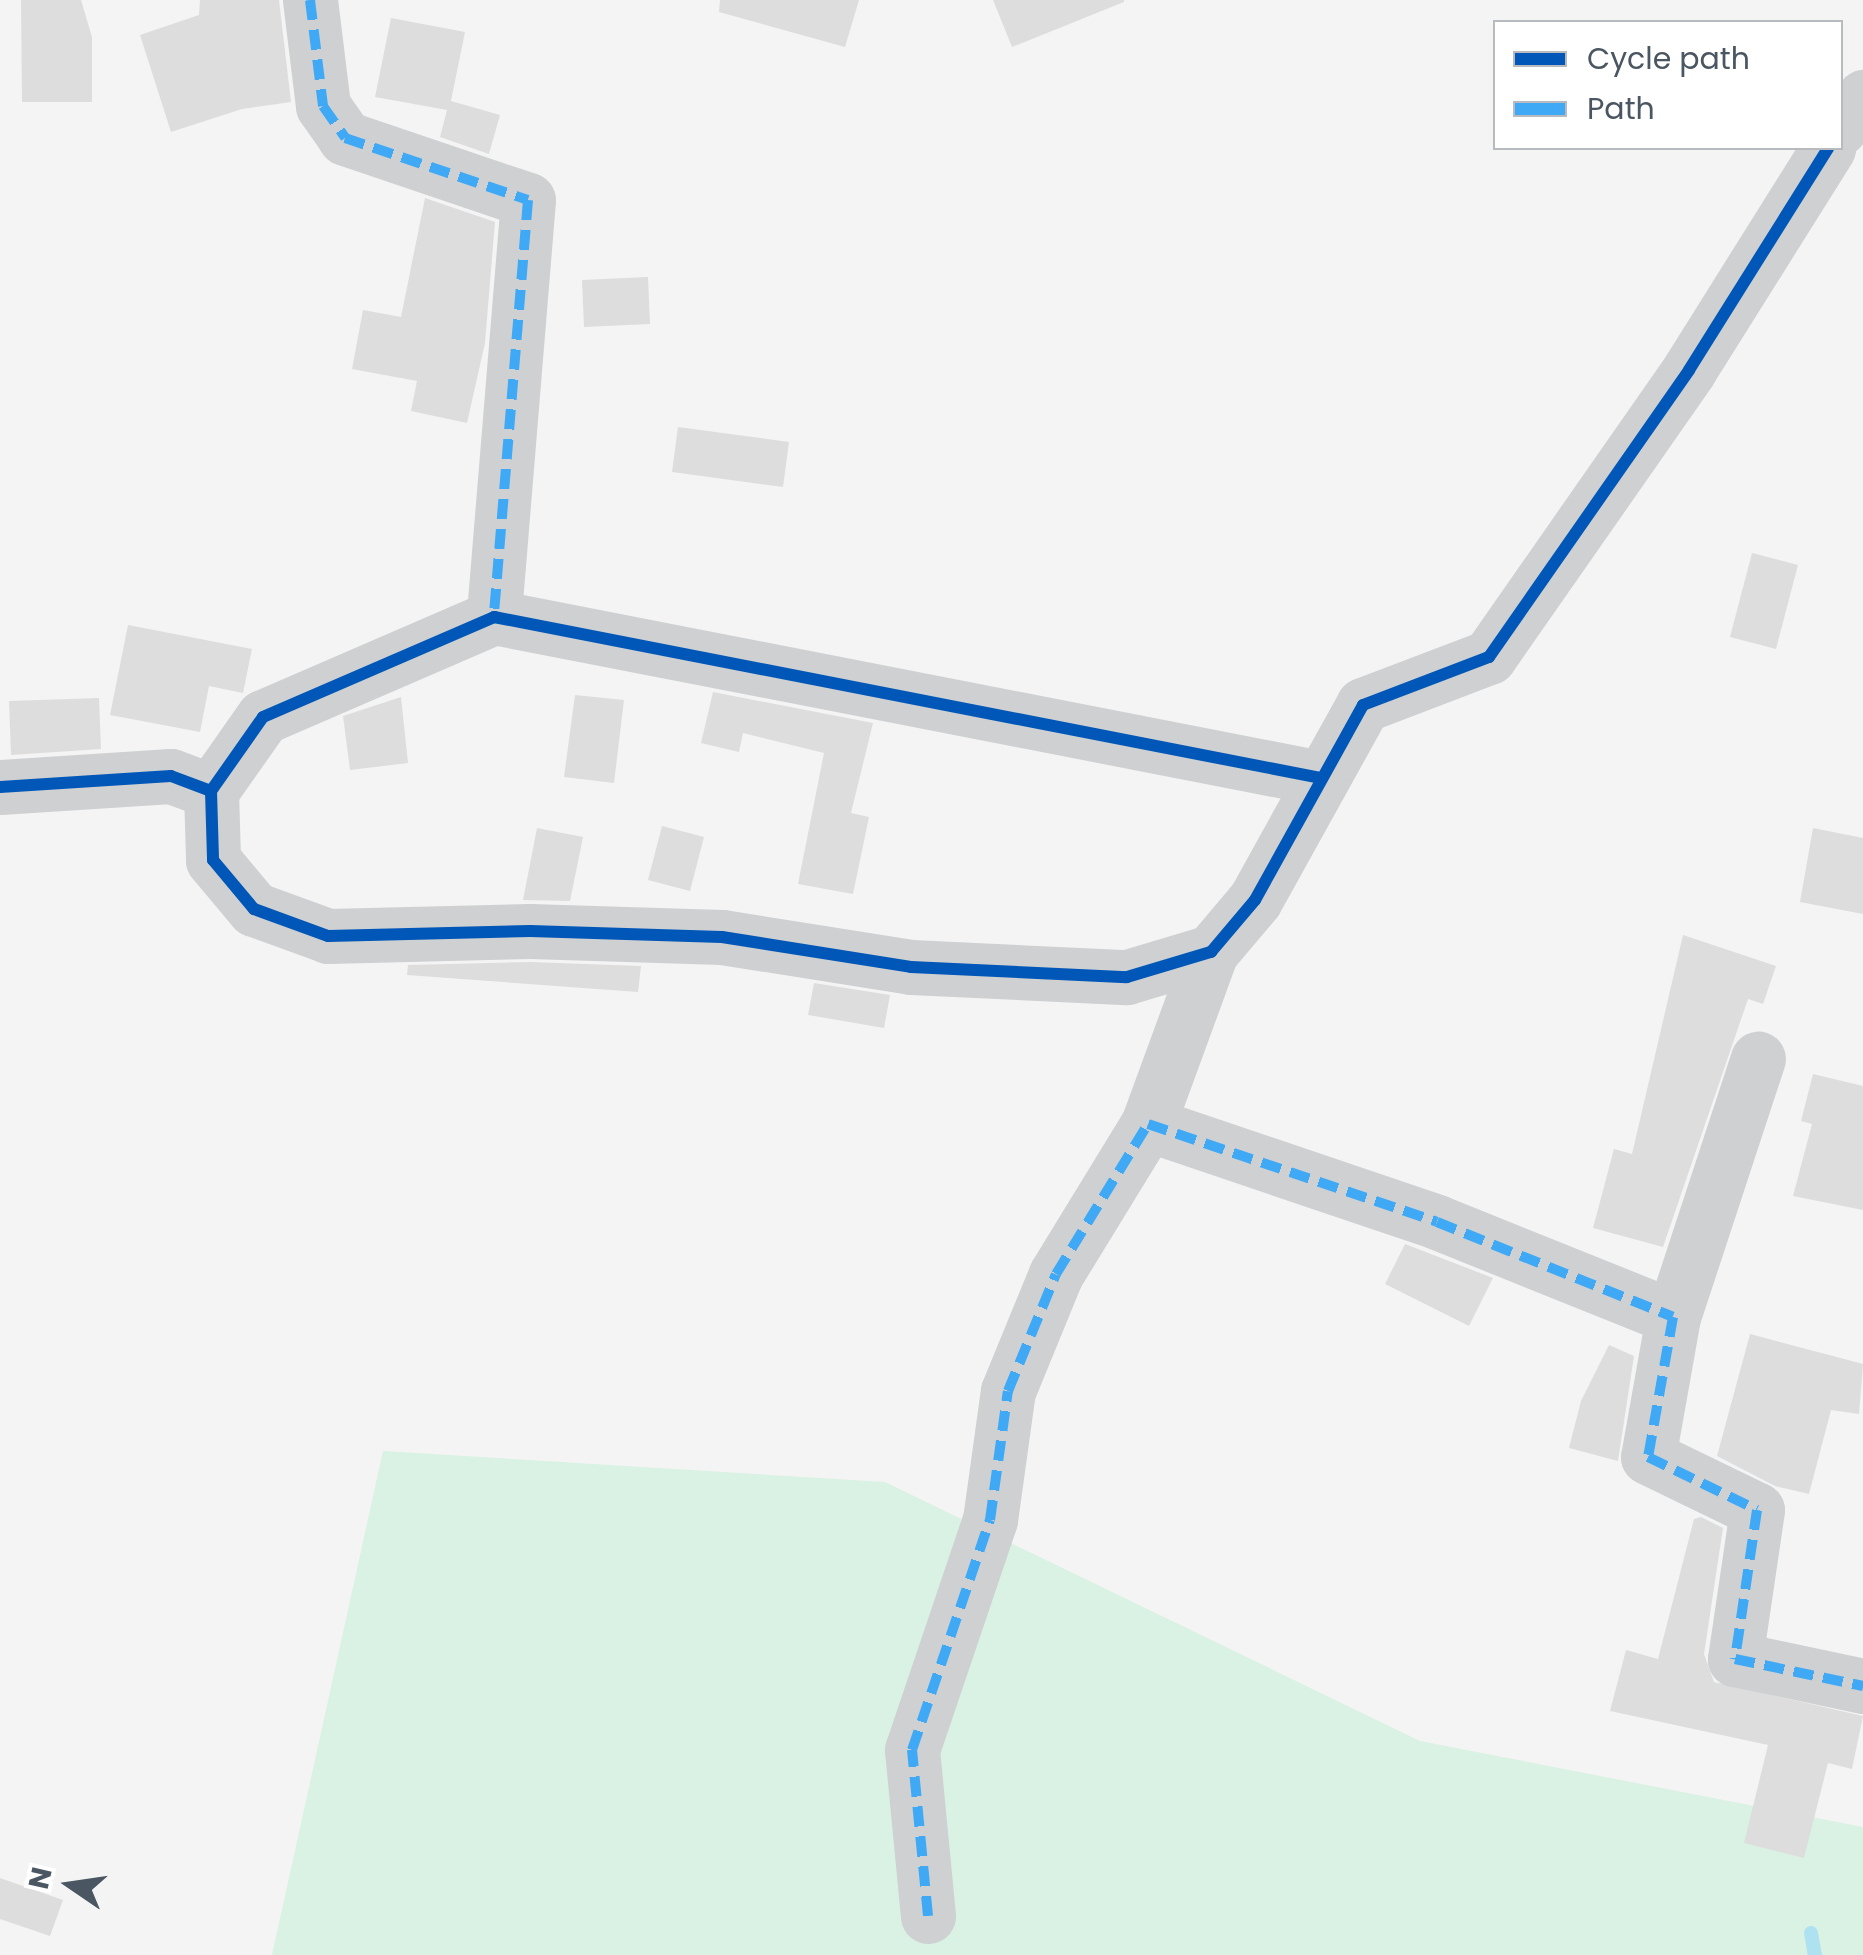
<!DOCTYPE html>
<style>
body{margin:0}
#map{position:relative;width:1863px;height:1955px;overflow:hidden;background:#f4f4f4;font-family:Poppins,sans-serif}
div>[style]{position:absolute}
.green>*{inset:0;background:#d9f2e3}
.stream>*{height:14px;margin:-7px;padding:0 7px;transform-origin:7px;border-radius:7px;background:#aee2f0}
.building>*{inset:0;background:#ddddde}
.minor>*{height:55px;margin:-27.5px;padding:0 27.5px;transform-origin:27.5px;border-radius:27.5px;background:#ced0d2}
.quiet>*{height:10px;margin-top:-5px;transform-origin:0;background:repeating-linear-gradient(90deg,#3fa9f5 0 20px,transparent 0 30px)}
.cycleway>*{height:12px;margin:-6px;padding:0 6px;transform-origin:6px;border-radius:6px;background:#0057b8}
span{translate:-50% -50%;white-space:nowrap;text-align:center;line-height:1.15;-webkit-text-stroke:10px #fff;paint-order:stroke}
.legend{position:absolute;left:1493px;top:20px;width:350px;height:130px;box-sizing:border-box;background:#fff;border:2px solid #b7bbc0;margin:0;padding:12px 18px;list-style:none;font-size:30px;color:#4a5661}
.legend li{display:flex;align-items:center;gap:20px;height:50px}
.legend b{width:50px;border:2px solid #b7bbc0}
.north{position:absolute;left:20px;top:1835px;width:100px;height:100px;-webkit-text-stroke:8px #fff;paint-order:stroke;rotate:283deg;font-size:28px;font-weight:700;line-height:40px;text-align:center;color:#4a5661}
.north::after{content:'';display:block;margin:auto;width:35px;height:45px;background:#4a5661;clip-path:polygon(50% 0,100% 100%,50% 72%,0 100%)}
</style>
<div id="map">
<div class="green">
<i style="clip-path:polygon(383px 1451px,885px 1482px,1420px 1741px,1863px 1827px,1863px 1955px,272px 1955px)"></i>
</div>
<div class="stream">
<i style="left:1811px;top:1933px;width:22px;rotate:80deg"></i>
</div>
<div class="building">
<i style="clip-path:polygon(21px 0,81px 0,92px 37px,92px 102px,22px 102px)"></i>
<i style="clip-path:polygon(200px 0,279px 0,291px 102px,242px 109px,171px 132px,140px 35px,199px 15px)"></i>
<i style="clip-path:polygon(720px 0,859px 0,845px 47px,719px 12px)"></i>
<i style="clip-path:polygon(993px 0,1124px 0,1124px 2px,1012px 47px)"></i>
<i style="clip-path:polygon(391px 18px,465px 32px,451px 101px,500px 115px,489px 154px,440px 137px,447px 110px,375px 97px)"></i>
<i style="clip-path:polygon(425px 198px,495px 222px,485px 343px,467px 423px,411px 411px,417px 381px,352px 369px,363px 310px,401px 317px)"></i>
<i style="clip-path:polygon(648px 277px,650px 324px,584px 327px,582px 280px)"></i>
<i style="clip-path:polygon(678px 427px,789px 442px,783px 487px,672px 472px)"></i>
<i style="clip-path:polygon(1752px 553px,1798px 565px,1776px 649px,1730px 637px)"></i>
<i style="clip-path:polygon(128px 625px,252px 649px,243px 693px,209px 686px,200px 732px,110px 715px)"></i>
<i style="clip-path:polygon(713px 692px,873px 723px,851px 813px,869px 817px,853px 894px,798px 884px,824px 753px,743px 733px,739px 752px,701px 743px)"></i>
<i style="clip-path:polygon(575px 695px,624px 700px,614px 783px,564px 777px)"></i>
<i style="clip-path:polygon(401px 697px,408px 763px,350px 770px,343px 716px)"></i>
<i style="clip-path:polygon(99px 698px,101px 749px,11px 755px,9px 701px)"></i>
<i style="clip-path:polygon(662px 826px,704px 837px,690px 891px,648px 880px)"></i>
<i style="clip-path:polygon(537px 828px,583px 837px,570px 901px,523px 900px)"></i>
<i style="clip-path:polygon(1813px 828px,1863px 838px,1863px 914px,1800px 902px)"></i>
<i style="clip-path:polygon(1683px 935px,1776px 966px,1763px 1004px,1748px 999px,1663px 1247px,1593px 1228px,1614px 1149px,1632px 1154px)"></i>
<i style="clip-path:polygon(530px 962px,641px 966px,638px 992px,407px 975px,408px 965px)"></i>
<i style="clip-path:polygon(814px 983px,890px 995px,884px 1028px,808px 1015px)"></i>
<i style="clip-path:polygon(1813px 1074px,1863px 1086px,1863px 1210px,1793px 1196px,1812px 1124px,1801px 1121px)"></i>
<i style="clip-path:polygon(1405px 1244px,1493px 1278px,1469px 1326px,1385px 1284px)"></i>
<i style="clip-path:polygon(1750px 1334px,1863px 1364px,1859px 1414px,1831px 1410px,1809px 1494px,1775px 1486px,1717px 1456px)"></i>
<i style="clip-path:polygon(1609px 1345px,1634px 1356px,1618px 1461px,1569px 1448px,1581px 1401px)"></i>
<i style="clip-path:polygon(1701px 1517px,1723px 1528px,1704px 1654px,1714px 1682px,1863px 1716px,1852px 1769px,1828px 1763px,1804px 1858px,1744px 1843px,1768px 1745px,1610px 1711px,1626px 1650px,1658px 1659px,1694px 1519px)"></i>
<i style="clip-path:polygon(0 1878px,63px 1900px,50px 1936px,0 1919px)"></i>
</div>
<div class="minor">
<i style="left:310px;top:0;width:107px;rotate:83deg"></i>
<i style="left:323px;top:106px;width:39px;rotate:55deg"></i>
<i style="left:345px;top:138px;width:193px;rotate:18.7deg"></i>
<i style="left:528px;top:200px;width:418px;rotate:94.7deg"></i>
<i style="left:1840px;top:128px;width:39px;rotate:-53deg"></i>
<i style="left:0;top:787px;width:171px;rotate:-3.7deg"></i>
<i style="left:171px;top:776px;width:43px;rotate:20.6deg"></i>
<i style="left:211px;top:791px;width:69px;rotate:88.3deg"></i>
<i style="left:213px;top:860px;width:64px;rotate:50.1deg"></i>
<i style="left:254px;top:909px;width:79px;rotate:20deg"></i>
<i style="left:328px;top:936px;width:202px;rotate:-1.4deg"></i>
<i style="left:530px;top:931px;width:192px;rotate:1.8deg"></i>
<i style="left:722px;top:937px;width:191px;rotate:9deg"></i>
<i style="left:911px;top:967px;width:216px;rotate:2.7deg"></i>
<i style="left:1127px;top:977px;width:88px;rotate:-16.6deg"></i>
<i style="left:1211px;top:952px;width:68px;rotate:-49.8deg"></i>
<i style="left:1255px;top:900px;width:223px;rotate:-61deg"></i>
<i style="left:1363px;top:705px;width:135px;rotate:-20.9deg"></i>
<i style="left:1489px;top:657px;width:350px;rotate:-55.1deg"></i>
<i style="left:1689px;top:370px;width:262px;rotate:-57.9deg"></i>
<i style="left:211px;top:791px;width:90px;rotate:-54.9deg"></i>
<i style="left:263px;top:717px;width:252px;rotate:-23.4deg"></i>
<i style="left:494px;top:617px;width:843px;rotate:11.02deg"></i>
<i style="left:1148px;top:1124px;width:305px;rotate:18.7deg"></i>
<i style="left:1437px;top:1222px;width:254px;rotate:21.9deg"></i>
<i style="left:1673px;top:1317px;width:142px;rotate:100.1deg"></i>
<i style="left:1648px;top:1457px;width:121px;rotate:25.9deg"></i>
<i style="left:1757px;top:1510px;width:151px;rotate:98.4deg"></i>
<i style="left:1735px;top:1659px;width:131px;rotate:11.9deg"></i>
<i style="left:1673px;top:1317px;width:272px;rotate:-71.8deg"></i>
<i style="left:928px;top:1916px;width:167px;rotate:-95.5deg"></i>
<i style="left:912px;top:1750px;width:243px;rotate:-71.3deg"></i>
<i style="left:990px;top:1520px;width:130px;rotate:-82.1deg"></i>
<i style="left:1008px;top:1391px;width:126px;rotate:-67.7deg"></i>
<i style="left:1056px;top:1274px;width:176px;rotate:-58.5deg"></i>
<i style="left:1148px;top:1124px;width:183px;rotate:-69.9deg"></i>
</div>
<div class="quiet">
<i style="left:310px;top:0;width:107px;rotate:83deg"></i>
<i style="left:323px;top:106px;width:39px;rotate:55deg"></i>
<i style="left:345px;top:138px;width:193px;rotate:18.7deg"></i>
<i style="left:528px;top:200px;width:418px;rotate:94.7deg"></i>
<i style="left:928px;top:1916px;width:167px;rotate:-95.5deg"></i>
<i style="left:912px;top:1750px;width:243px;rotate:-71.3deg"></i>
<i style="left:990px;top:1520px;width:130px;rotate:-82.1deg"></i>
<i style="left:1008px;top:1391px;width:126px;rotate:-67.7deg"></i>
<i style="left:1056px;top:1274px;width:176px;rotate:-58.5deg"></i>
<i style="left:1148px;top:1124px;width:305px;rotate:18.7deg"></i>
<i style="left:1437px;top:1222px;width:254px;rotate:21.9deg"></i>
<i style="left:1673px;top:1317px;width:142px;rotate:100.1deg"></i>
<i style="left:1648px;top:1457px;width:121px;rotate:25.9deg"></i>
<i style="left:1757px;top:1510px;width:151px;rotate:98.4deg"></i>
<i style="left:1735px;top:1659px;width:131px;rotate:11.9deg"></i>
</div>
<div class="cycleway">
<i style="left:0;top:787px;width:171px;rotate:-3.7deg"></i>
<i style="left:171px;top:776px;width:43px;rotate:20.6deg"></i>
<i style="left:211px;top:791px;width:69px;rotate:88.3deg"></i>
<i style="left:213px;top:860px;width:64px;rotate:50.1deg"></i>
<i style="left:254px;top:909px;width:79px;rotate:20deg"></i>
<i style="left:328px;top:936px;width:202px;rotate:-1.4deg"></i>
<i style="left:530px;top:931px;width:192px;rotate:1.8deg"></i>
<i style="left:722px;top:937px;width:191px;rotate:9deg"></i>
<i style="left:911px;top:967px;width:216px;rotate:2.7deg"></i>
<i style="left:1127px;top:977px;width:88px;rotate:-16.6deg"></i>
<i style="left:1211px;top:952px;width:68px;rotate:-49.8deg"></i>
<i style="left:1255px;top:900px;width:223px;rotate:-61deg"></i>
<i style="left:1363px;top:705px;width:135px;rotate:-20.9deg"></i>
<i style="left:1489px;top:657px;width:350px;rotate:-55.1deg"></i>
<i style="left:1689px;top:370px;width:262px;rotate:-57.9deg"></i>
<i style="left:211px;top:791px;width:90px;rotate:-54.9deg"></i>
<i style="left:263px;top:717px;width:252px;rotate:-23.4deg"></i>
<i style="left:494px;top:617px;width:843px;rotate:11.02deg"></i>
</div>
<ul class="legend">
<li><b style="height:12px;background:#0057b8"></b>Cycle path</li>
<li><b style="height:12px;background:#3fa9f5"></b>Path</li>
</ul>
<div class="north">N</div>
</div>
